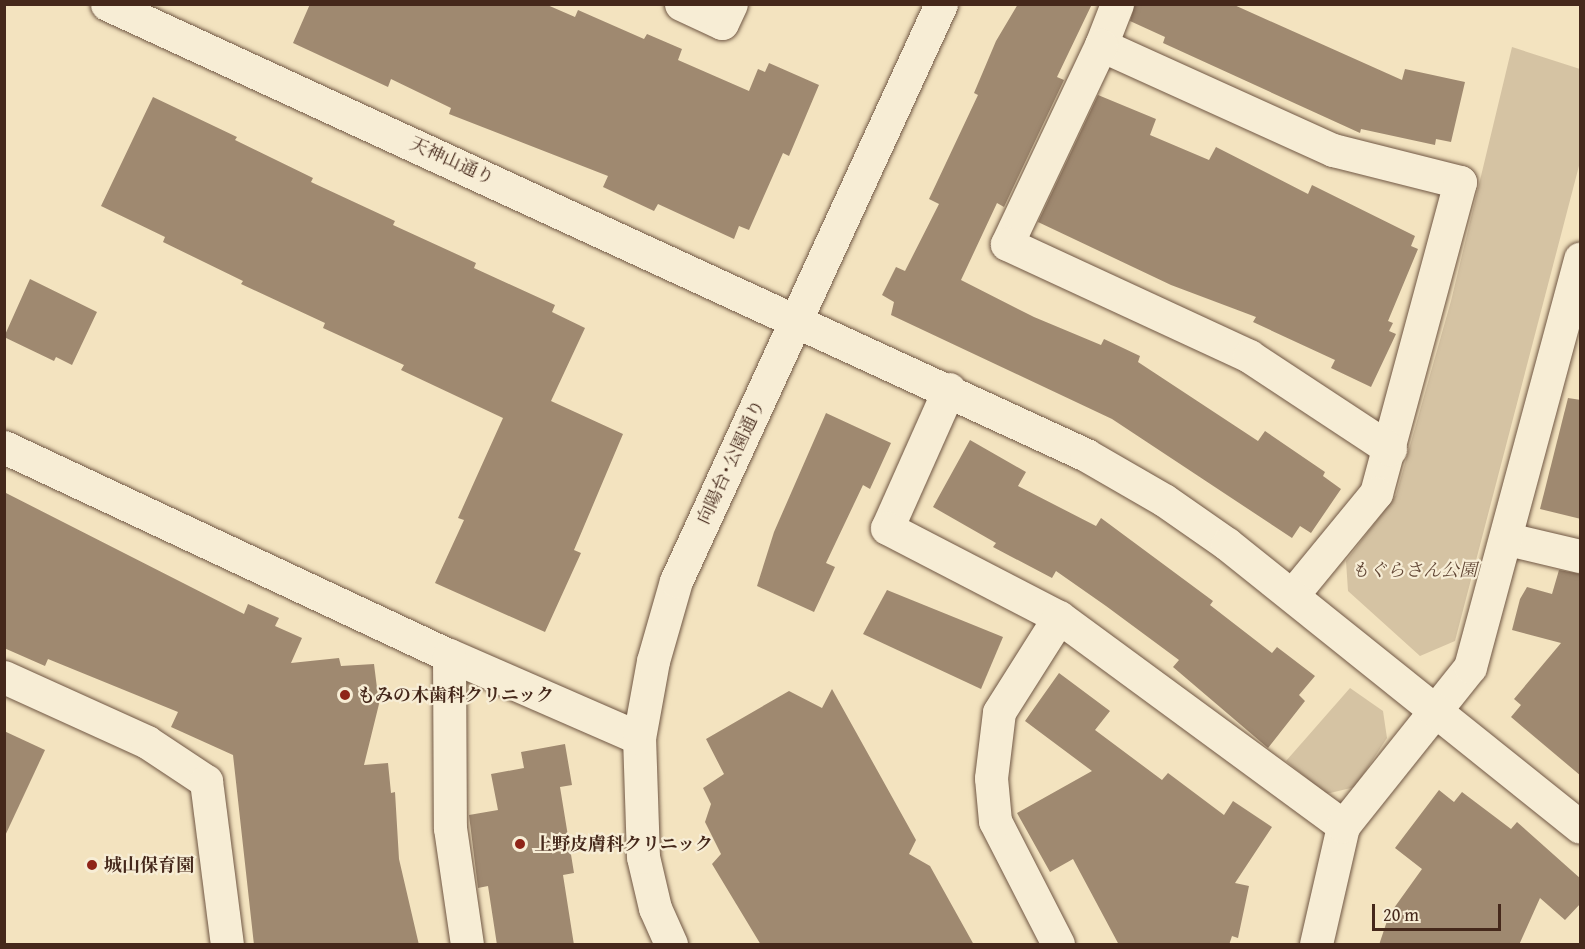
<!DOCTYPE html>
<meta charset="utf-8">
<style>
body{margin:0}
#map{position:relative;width:1585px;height:949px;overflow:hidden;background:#f3e3bf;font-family:"Gentium Book Plus","Noto Serif JP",serif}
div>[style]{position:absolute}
.green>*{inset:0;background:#d5c3a3}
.building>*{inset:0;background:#9f8970}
.roads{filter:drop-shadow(0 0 2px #705744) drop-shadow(0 0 2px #705744)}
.street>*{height:33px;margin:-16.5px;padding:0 16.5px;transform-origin:16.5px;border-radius:16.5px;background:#f7edd5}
.secondary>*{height:33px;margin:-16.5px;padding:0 16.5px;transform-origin:16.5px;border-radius:16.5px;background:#f7edd5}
.dots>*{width:16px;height:16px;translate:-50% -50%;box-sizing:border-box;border:3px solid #f7edd5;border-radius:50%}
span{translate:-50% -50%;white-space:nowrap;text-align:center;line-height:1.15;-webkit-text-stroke:4.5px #f7edd5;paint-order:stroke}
.street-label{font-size:18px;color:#45281b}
.park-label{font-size:18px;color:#624736;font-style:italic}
.poi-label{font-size:18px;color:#45281b;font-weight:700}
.left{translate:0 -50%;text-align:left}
.frame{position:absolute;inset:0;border:6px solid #45281b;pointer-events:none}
.scale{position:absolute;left:1372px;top:904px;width:129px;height:27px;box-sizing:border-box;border:3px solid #45281b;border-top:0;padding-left:8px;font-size:18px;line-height:21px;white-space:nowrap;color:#45281b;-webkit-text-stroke:4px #f7edd5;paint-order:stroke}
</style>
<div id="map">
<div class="green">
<i style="clip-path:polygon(1512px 47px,1580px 69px,1580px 162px,1455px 641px,1420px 656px,1348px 591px,1346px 561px,1396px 495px,1451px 301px)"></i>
<i style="clip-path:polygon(1350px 688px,1383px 711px,1387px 738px,1355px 787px,1326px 794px,1286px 761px)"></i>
</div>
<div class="building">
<i style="clip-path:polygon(310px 4px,545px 4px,575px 17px,578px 10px,644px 39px,647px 34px,682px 49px,678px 60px,749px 91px,758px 69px,765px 72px,769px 63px,819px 85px,789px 156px,783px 153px,749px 230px,739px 226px,734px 239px,658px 204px,654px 211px,603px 187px,608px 176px,449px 114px,451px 108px,391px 79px,388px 87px,293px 43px)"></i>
<i style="clip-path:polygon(1018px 4px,1092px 4px,1057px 77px,1064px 80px,1004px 207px,997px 203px,961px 280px,1034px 317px,1101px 345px,1104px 339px,1140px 356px,1138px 362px,1258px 441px,1265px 431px,1325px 472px,1323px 476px,1341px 489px,1311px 533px,1300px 526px,1292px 538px,1112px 419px,891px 315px,894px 302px,882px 295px,896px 267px,905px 271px,939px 204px,929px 199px,978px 95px,974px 93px,996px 41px)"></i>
<i style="clip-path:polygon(1135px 4px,1232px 4px,1402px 80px,1405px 69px,1465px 82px,1451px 142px,1436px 139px,1435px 145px,1361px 129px,1360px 133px,1163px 43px,1165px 37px,1130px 21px)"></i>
<i style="clip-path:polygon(1098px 95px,1156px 119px,1150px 135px,1209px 160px,1216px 147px,1308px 194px,1312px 185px,1415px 236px,1411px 246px,1418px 249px,1388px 321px,1393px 323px,1389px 331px,1396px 334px,1371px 387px,1331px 368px,1335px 360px,1253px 322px,1256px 317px,1171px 285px,1038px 222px)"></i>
<i style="clip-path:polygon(153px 97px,237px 137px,235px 140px,313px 178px,311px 182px,395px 221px,393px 225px,476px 263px,474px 268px,555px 305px,552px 312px,585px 328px,551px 401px,623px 434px,574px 550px,581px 553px,545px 632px,435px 583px,464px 520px,458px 518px,503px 418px,401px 370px,404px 365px,323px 328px,325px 323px,241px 284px,243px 281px,163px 242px,165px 237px,101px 206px)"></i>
<i style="clip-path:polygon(30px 279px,97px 312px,72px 365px,56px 357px,54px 361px,4px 337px)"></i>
<i style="clip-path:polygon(1568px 398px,1581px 400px,1581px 519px,1540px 509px)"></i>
<i style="clip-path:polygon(826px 413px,891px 443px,870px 489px,863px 485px,826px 563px,835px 567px,814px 612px,757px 586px,774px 532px)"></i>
<i style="clip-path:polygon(970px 440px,1026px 472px,1018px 486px,1096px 526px,1101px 518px,1213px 601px,1210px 605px,1272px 653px,1277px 647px,1315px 676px,1299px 695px,1305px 701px,1268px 748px,1173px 667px,1179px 660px,1106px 606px,1056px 571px,1052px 578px,993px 547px,996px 543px,933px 507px)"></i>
<i style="clip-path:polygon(4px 492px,244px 614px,248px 604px,279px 618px,275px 626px,302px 638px,291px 663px,339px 658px,341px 666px,374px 664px,379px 704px,364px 765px,388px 763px,391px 793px,395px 792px,399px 859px,419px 945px,254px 945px,233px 755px,171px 727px,178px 712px,48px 659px,45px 666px,4px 648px)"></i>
<i style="clip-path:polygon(1559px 570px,1581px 574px,1581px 776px,1511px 717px,1521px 705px,1514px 699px,1561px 643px,1512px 630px,1520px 599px,1527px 587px,1552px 594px)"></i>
<i style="clip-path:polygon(887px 590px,1003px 637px,981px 689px,863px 634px)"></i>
<i style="clip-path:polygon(1059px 673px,1110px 711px,1095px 730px,1162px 780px,1168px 773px,1224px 815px,1233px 801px,1272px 827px,1235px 883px,1249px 886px,1238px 938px,1232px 936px,1229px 945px,1119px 945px,1073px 859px,1050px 872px,1017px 813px,1092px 771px,1025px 721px)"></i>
<i style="clip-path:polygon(832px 689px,916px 840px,909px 854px,930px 866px,974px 945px,761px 945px,712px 864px,721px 854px,705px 822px,711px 804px,703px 788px,724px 774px,706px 739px,789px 691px,822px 708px)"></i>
<i style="clip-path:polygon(4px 731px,45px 750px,4px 838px)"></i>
<i style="clip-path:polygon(565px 744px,572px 785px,560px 787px,574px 873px,563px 875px,574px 945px,497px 945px,488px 886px,478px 888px,469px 815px,498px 810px,491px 774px,524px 768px,521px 752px)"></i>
<i style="clip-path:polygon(1439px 790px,1454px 802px,1462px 792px,1511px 829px,1517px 822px,1581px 879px,1581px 903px,1565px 920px,1540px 898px,1519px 945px,1379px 945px,1389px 915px,1422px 869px,1395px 848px)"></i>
</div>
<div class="roads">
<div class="street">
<i style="left:681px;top:4px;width:45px;rotate:24.9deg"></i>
<i style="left:722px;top:23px;width:21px;rotate:-65deg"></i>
<i style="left:1117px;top:4px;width:44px;rotate:111.3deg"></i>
<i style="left:1101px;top:45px;width:255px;rotate:24.4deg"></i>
<i style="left:1333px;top:150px;width:131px;rotate:14.1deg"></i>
<i style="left:1460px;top:182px;width:322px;rotate:105.1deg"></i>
<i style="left:1376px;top:493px;width:131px;rotate:129.4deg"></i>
<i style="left:1101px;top:45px;width:220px;rotate:115.3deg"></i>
<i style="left:1007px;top:244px;width:267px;rotate:24.8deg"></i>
<i style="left:1249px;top:356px;width:169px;rotate:33.4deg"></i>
<i style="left:949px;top:389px;width:152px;rotate:114deg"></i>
<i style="left:887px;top:528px;width:194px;rotate:27.4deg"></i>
<i style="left:1059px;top:617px;width:353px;rotate:36.3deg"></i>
<i style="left:4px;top:447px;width:491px;rotate:25.1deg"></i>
<i style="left:449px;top:655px;width:207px;rotate:23.6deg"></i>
<i style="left:1508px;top:539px;width:74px;rotate:13.3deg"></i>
<i style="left:449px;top:655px;width:173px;rotate:89.7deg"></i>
<i style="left:450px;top:828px;width:117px;rotate:81.7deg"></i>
<i style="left:4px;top:677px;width:157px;rotate:24.4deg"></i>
<i style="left:147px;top:742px;width:71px;rotate:33.5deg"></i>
<i style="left:206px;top:781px;width:164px;rotate:82.7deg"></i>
<i style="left:1058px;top:944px;width:138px;rotate:-117.1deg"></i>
<i style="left:995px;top:821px;width:43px;rotate:-95.3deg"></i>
<i style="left:991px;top:778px;width:66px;rotate:-83.1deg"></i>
<i style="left:999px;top:712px;width:112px;rotate:-57.7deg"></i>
<i style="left:1316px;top:944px;width:121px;rotate:-77.1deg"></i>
<i style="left:1343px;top:826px;width:203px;rotate:-51.4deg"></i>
<i style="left:1470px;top:667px;width:423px;rotate:-74.9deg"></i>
</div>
<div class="secondary">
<i style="left:107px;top:4px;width:1078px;rotate:24.73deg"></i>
<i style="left:1086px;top:455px;width:90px;rotate:30deg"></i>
<i style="left:1164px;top:500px;width:77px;rotate:34.9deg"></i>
<i style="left:1227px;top:544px;width:452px;rotate:38.7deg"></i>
<i style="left:671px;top:944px;width:39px;rotate:-114deg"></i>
<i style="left:655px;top:908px;width:52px;rotate:-103.2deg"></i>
<i style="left:643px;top:857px;width:119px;rotate:-91.9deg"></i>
<i style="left:639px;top:738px;width:78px;rotate:-79.7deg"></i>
<i style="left:653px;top:661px;width:83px;rotate:-74deg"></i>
<i style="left:676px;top:581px;width:635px;rotate:-65.33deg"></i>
</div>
</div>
<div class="dots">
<i style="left:345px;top:695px;background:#8f2418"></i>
<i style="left:520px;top:844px;background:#8f2418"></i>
<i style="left:92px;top:865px;background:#8f2418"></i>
</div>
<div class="street-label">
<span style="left:452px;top:161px;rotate:24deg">天神山通り</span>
<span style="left:731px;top:462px;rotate:-65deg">向陽台･公園通り</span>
</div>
<div class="park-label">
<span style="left:1414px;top:570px">もぐらさん公園</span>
</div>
<div class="poi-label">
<span class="left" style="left:357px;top:695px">もみの木歯科クリニック</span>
<span class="left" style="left:534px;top:844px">上野皮膚科クリニック</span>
<span class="left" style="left:104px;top:865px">城山保育園</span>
</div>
<div class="frame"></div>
<div class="scale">20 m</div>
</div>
